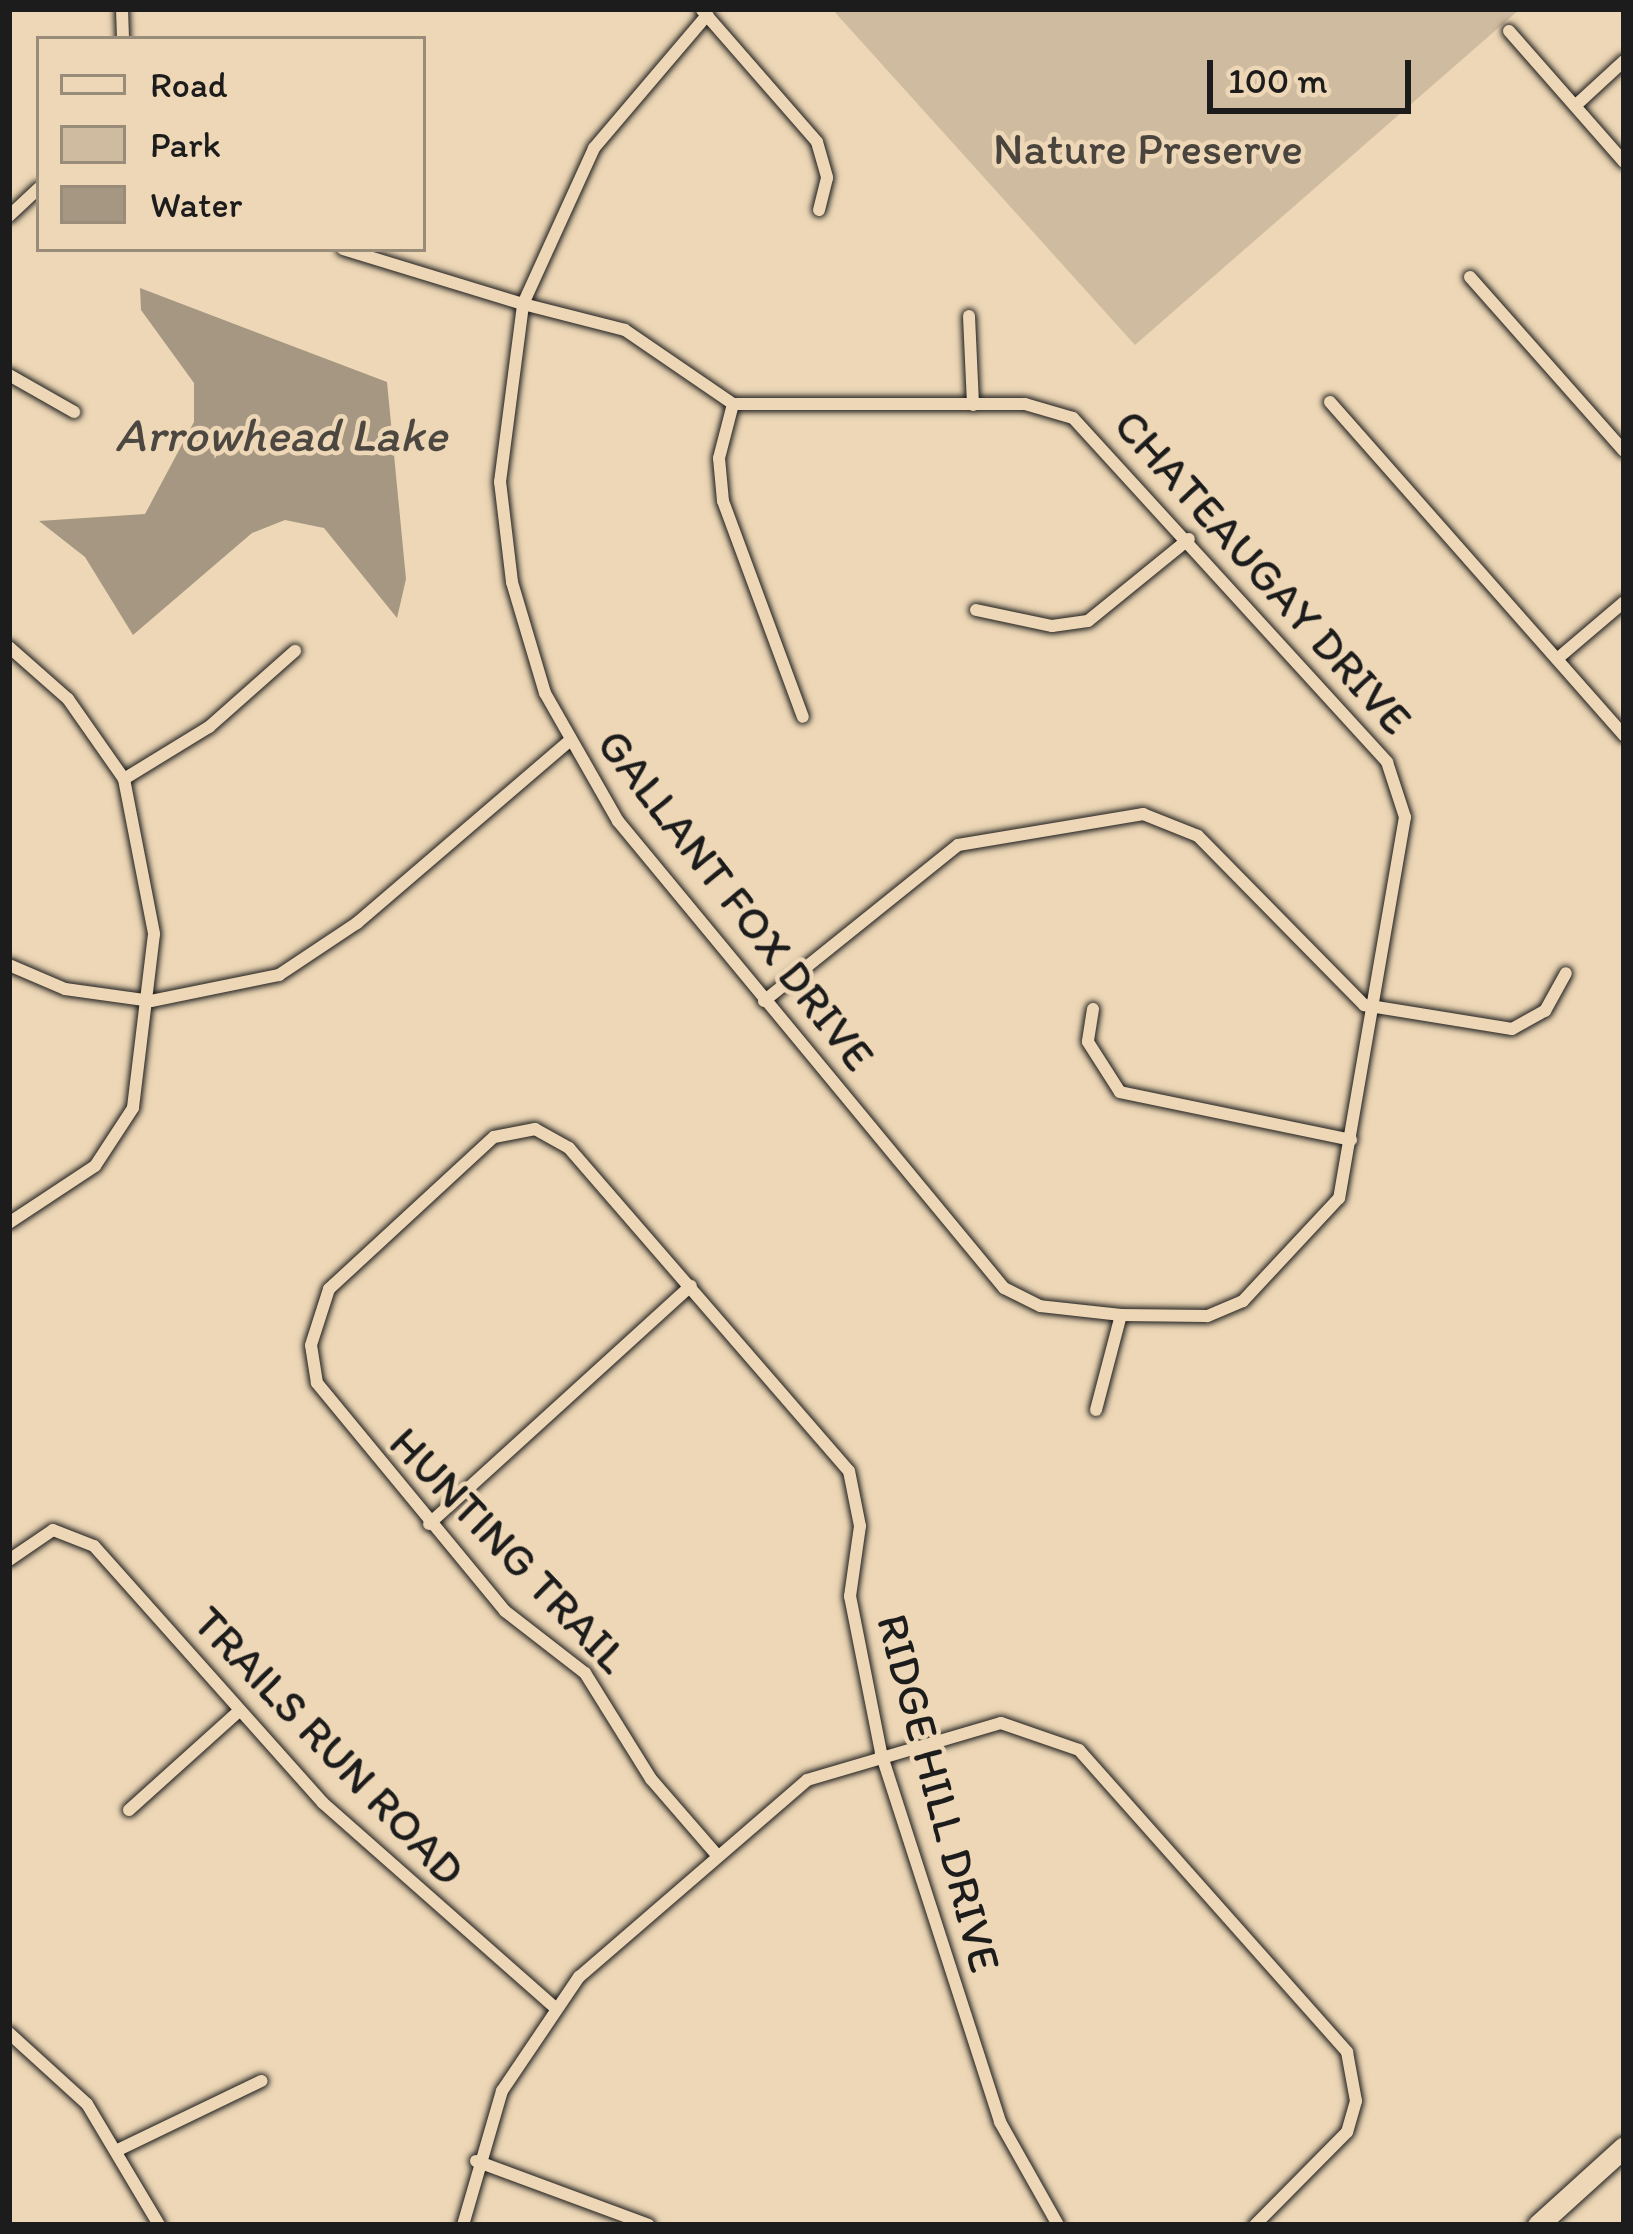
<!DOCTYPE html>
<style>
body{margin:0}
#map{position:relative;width:1633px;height:2234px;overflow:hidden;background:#edd7b6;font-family:Itim,sans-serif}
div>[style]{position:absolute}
.green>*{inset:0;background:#cfbba0}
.water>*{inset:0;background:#a59782}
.roads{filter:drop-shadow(0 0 3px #1c1c1c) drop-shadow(0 0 3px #1c1c1c)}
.minor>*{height:12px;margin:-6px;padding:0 6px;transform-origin:6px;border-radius:6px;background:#edd7b6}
.primary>*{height:21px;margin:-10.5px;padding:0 10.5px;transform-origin:10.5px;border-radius:10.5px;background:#edd7b6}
span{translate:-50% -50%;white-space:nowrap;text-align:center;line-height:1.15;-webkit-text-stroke:9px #edd7b6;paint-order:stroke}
.park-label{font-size:45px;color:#49443d}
.street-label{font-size:45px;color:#1c1c1c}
.water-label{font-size:48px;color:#4c4740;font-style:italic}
.frame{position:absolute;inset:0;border:12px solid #1c1c1c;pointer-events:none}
.legend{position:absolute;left:36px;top:36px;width:390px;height:216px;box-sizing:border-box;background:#edd7b6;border:3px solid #998c78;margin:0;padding:15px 21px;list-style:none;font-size:36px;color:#1c1c1c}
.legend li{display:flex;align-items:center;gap:24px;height:60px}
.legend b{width:60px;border:3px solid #998c78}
.scale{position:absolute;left:1207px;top:60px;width:204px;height:54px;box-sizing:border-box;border:6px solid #1c1c1c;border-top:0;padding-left:15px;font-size:36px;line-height:42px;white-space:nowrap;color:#1c1c1c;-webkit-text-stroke:9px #edd7b6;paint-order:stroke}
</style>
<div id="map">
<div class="green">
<i style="clip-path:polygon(832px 9px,1520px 9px,1135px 345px)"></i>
</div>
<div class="water">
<i style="clip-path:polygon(140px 288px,387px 382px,406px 579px,397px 618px,324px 528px,285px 520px,252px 533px,133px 635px,85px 557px,39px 521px,145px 514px,194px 422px,194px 383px,141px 310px)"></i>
</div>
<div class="roads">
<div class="minor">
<i style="left:122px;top:9px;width:30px;rotate:88deg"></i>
<i style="left:702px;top:10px;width:175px;rotate:48.9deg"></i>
<i style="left:817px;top:142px;width:37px;rotate:74deg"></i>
<i style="left:827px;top:178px;width:33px;rotate:104deg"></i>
<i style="left:1509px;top:31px;width:174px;rotate:48.7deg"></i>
<i style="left:1575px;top:106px;width:67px;rotate:-42.6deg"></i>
<i style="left:9px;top:216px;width:41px;rotate:-43deg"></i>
<i style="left:343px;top:249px;width:188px;rotate:17deg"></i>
<i style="left:523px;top:304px;width:105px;rotate:14.3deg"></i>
<i style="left:625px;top:330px;width:131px;rotate:34.4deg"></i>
<i style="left:733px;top:404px;width:292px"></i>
<i style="left:1025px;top:404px;width:50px;rotate:16.3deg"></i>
<i style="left:1073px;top:418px;width:466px;rotate:47.6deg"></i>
<i style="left:1387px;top:762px;width:58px;rotate:71.9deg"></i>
<i style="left:1405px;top:817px;width:387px;rotate:99.8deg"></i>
<i style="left:1339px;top:1198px;width:141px;rotate:133deg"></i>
<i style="left:1243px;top:1301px;width:39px;rotate:157deg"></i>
<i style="left:1207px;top:1316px;width:86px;rotate:-179.3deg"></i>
<i style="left:1121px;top:1315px;width:81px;rotate:-173.7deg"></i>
<i style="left:1040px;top:1306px;width:40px;rotate:-153.4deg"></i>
<i style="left:1004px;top:1288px;width:606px;rotate:-129.58deg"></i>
<i style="left:618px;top:821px;width:147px;rotate:-119.7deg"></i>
<i style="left:545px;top:693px;width:116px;rotate:-106.6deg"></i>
<i style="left:512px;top:582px;width:101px;rotate:-96.8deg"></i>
<i style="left:500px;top:482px;width:179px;rotate:-82.6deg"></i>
<i style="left:523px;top:304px;width:171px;rotate:-65.5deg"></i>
<i style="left:594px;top:148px;width:175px;rotate:-49.6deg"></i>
<i style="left:1470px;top:277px;width:232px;rotate:48.5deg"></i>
<i style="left:969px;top:316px;width:89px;rotate:87.4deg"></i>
<i style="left:9px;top:375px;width:75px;rotate:29.6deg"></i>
<i style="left:1330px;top:402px;width:445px;rotate:48.6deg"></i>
<i style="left:733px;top:404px;width:56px;rotate:104.5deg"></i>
<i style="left:719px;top:458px;width:43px;rotate:84.7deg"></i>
<i style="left:723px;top:501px;width:230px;rotate:69.7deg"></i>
<i style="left:976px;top:610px;width:78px;rotate:11.9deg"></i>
<i style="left:1052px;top:626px;width:36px;rotate:-8deg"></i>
<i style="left:1088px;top:621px;width:130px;rotate:-39.1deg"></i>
<i style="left:9px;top:647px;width:79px;rotate:41.4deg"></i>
<i style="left:68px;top:699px;width:98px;rotate:55deg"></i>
<i style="left:124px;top:779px;width:158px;rotate:79deg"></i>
<i style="left:154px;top:934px;width:175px;rotate:96.9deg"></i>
<i style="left:133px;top:1108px;width:69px;rotate:123.2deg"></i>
<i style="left:95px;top:1166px;width:103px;rotate:146.5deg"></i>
<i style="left:1557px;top:659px;width:88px;rotate:-40.4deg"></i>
<i style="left:124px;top:779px;width:100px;rotate:-31.5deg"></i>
<i style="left:209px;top:727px;width:115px;rotate:-41.5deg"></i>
<i style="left:9px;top:965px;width:61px;rotate:23.2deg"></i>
<i style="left:65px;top:989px;width:87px;rotate:7.9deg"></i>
<i style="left:151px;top:1001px;width:131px;rotate:-11.5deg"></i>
<i style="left:279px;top:975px;width:94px;rotate:-33.7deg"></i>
<i style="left:357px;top:923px;width:278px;rotate:-40.6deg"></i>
<i style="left:764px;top:1001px;width:249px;rotate:-38.8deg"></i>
<i style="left:958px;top:845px;width:188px;rotate:-9.5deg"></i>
<i style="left:1143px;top:814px;width:59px;rotate:21.8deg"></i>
<i style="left:1198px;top:836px;width:237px;rotate:45.5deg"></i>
<i style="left:1364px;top:1005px;width:150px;rotate:9.2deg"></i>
<i style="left:1512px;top:1029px;width:38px;rotate:-29deg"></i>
<i style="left:1545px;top:1011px;width:43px;rotate:-61.1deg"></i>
<i style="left:1093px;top:1009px;width:33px;rotate:99deg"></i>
<i style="left:1088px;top:1042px;width:59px;rotate:57.4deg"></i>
<i style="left:1120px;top:1092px;width:236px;rotate:11.7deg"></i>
<i style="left:1096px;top:1410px;width:98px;rotate:-75.3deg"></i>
<i style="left:429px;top:1524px;width:354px;rotate:-42.3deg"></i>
<i style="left:9px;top:1560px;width:53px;rotate:-34.3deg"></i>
<i style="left:53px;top:1530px;width:44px;rotate:21.3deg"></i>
<i style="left:94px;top:1546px;width:344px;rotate:48.3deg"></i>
<i style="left:323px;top:1803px;width:308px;rotate:41.4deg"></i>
<i style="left:129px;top:1810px;width:148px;rotate:-42deg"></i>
<i style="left:716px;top:1854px;width:99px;rotate:-130.9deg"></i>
<i style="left:651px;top:1779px;width:125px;rotate:-121.9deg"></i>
<i style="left:585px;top:1673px;width:101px;rotate:-142.2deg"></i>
<i style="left:505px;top:1611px;width:296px;rotate:-129.5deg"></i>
<i style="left:317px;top:1383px;width:38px;rotate:-99deg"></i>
<i style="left:311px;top:1345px;width:59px;rotate:-72.2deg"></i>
<i style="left:329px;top:1289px;width:224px;rotate:-42.7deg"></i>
<i style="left:494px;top:1137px;width:42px;rotate:-11deg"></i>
<i style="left:535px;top:1129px;width:39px;rotate:29deg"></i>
<i style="left:569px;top:1148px;width:427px;rotate:49.1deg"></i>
<i style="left:849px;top:1471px;width:56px;rotate:78.7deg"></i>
<i style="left:860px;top:1526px;width:71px;rotate:98.1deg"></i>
<i style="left:850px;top:1596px;width:160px;rotate:78.8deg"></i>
<i style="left:881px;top:1753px;width:388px;rotate:72.1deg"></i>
<i style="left:1000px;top:2122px;width:118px;rotate:60.6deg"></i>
<i style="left:9px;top:2033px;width:105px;rotate:42.3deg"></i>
<i style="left:87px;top:2104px;width:141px;rotate:59.2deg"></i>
<i style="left:120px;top:2149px;width:157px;rotate:-25.7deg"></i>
<i style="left:476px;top:2161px;width:184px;rotate:20.3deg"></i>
<i style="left:463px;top:2225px;width:140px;rotate:-73.8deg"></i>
<i style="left:502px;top:2091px;width:138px;rotate:-56deg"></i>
<i style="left:579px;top:1977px;width:301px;rotate:-40.8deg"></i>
<i style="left:807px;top:1780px;width:202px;rotate:-16.4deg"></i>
<i style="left:1001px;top:1723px;width:83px;rotate:19.1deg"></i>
<i style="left:1079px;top:1750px;width:404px;rotate:48.4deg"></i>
<i style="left:1347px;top:2052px;width:50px;rotate:79.6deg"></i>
<i style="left:1356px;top:2101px;width:32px;rotate:106deg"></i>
<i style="left:1347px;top:2132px;width:131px;rotate:134.7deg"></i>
</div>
<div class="primary">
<i style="left:1538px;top:2225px;width:116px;rotate:-42.2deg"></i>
</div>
</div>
<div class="park-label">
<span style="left:1148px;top:149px">Nature Preserve</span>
</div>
<div class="street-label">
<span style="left:1263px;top:572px;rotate:48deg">CHATEAUGAY DRIVE</span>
<span style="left:736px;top:900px;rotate:52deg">GALLANT FOX DRIVE</span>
<span style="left:509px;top:1550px;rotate:46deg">HUNTING TRAIL</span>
<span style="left:329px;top:1746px;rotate:46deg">TRAILS RUN ROAD</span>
<span style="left:939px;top:1793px;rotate:75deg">RIDGE HILL DRIVE</span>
</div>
<div class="water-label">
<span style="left:281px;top:435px">Arrowhead Lake</span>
</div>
<div class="frame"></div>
<ul class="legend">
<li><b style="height:15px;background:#edd7b6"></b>Road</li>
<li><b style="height:33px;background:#cfbba0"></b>Park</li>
<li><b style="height:33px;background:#a59782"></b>Water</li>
</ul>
<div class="scale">100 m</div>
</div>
